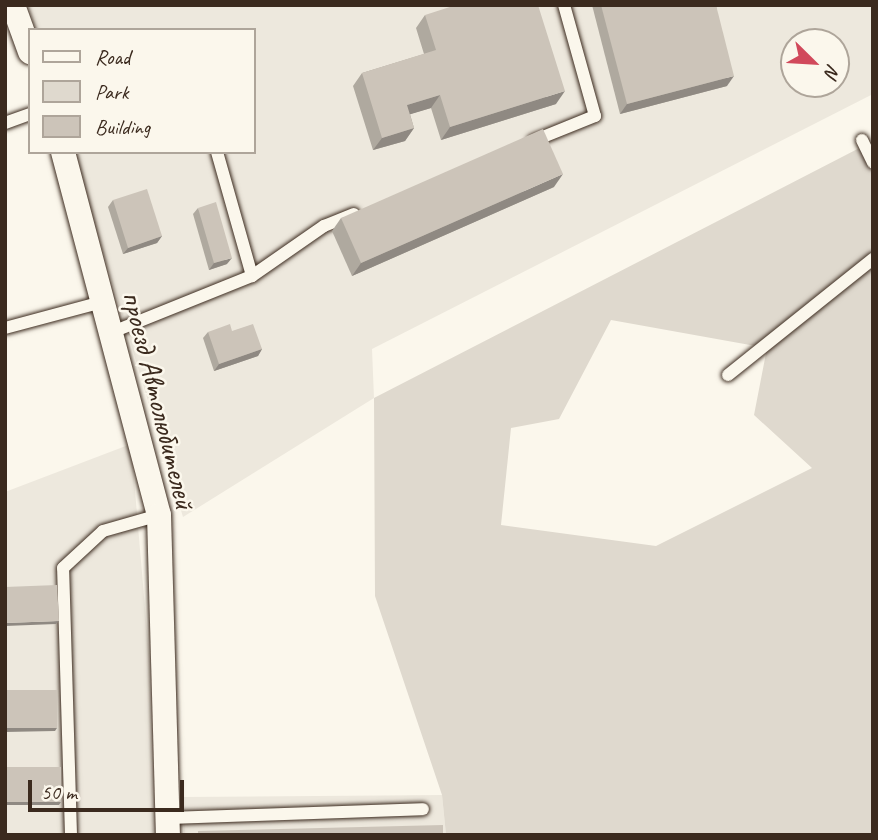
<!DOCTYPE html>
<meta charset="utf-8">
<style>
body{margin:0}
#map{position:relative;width:878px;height:840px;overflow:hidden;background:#fbf7ec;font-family:Caveat,sans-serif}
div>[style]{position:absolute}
.built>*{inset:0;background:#ede8dd}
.green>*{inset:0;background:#dfd9ce}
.roads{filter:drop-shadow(0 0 2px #3b2a1e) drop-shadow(0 0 2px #3b2a1e)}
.lane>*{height:12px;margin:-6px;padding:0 6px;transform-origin:6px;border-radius:6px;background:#fbf7ec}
.street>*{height:24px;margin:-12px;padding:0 12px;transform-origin:12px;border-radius:12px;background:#fbf7ec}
.wall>*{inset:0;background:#afa99f}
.shaded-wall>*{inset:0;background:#8f8982}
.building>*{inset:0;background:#ccc4b9}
span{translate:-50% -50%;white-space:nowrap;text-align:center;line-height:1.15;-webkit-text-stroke:5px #fbf7ec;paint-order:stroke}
.street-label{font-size:30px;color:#3b2a1e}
.frame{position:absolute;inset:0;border:7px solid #3b2a1e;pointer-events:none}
.legend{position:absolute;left:28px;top:28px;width:228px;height:126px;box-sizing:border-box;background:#fbf7ec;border:2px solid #aea59a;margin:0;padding:9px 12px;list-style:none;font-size:21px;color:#3b2a1e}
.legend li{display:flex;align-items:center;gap:14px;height:35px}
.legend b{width:35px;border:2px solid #aea59a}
.north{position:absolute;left:780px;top:28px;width:70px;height:70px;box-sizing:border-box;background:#fbf7ec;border:2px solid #aea59a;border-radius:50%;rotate:114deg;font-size:19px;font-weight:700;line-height:28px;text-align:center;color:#3b2a1e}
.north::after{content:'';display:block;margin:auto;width:24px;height:32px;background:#d1495b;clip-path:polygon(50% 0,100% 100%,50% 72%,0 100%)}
.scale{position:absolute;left:28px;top:780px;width:156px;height:32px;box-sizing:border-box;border:4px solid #3b2a1e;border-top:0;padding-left:9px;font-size:21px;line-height:24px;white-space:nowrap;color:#3b2a1e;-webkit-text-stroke:5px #fbf7ec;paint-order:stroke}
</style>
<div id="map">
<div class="built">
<i style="clip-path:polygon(evenodd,28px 5px,873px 5px,873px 94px,372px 349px,374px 398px,183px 517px,73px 152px,254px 152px,254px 30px,36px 30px,28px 5px,794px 42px,836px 42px,836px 84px,794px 84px,794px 42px)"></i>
<i style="clip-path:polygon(131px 444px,149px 655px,153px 835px,5px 835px,5px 492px)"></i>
<i style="clip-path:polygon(442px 795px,446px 835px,184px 835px,183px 797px)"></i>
</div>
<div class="green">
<i style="clip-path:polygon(evenodd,873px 141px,873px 835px,446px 835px,442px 795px,375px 596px,374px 398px,873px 141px,611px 320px,767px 348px,754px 415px,812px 468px,656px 546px,501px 525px,511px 428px,559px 419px,611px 320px)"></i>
</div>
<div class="roads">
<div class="lane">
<i style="left:5px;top:123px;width:27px;rotate:-20deg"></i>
<i style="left:862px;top:140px;width:25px;rotate:64deg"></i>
<i style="left:533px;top:141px;width:67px;rotate:-22deg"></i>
<i style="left:595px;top:116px;width:115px;rotate:-105.6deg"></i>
<i style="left:217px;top:152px;width:129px;rotate:74.2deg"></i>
<i style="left:252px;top:276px;width:88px;rotate:-34.8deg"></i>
<i style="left:324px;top:226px;width:32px;rotate:-22deg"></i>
<i style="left:5px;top:328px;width:100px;rotate:-15deg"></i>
<i style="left:110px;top:333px;width:153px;rotate:-21.9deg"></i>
<i style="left:728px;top:375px;width:186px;rotate:-38.7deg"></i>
<i style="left:168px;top:818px;width:255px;rotate:-2deg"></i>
<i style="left:71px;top:835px;width:267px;rotate:-91.7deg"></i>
<i style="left:63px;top:568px;width:54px;rotate:-42.8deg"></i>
<i style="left:103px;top:531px;width:58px;rotate:-15.9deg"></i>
</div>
<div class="street">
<i style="left:13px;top:5px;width:50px;rotate:70.1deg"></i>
<i style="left:63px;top:152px;width:375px;rotate:75.2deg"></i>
<i style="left:159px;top:515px;width:320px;rotate:88.4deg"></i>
</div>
</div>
<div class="wall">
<i style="clip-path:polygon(592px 5px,716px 5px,727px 86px,620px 114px)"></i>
<i style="clip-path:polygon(425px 15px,556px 104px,441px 140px,431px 108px,410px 114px,414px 128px,405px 141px,373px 150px,353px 86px,362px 73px,424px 54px,416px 28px)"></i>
<i style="clip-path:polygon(554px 187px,352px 276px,332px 231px,341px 218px)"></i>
<i style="clip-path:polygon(113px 200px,162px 236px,157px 243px,123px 254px,108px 207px)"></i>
<i style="clip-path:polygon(198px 208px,227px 264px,209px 270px,193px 214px)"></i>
<i style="clip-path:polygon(232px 331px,262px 349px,258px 356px,214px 371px,203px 338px,208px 332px)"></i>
</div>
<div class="shaded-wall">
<i style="clip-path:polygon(734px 76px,727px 86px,620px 114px,627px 104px)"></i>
<i style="clip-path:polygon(565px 91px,556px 104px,441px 140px,450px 127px)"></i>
<i style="clip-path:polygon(440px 95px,431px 108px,398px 118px,407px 105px)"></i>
<i style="clip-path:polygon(414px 128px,405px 141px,373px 150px,382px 138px)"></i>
<i style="clip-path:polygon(563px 174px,554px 187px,352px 276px,361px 263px)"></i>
<i style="clip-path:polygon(162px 236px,157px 243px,123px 254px,128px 248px)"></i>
<i style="clip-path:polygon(232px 258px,227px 264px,209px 270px,214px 263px)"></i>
<i style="clip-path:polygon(262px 349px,258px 356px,214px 371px,219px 364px)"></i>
<i style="clip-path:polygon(59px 621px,56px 624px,5px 626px,5px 623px)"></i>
<i style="clip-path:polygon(5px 728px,57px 728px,55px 731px,5px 732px)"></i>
<i style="clip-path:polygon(5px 802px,61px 802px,59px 805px,5px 805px)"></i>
</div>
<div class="building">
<i style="clip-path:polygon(456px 5px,538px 5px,565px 91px,450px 127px,440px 95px,407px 105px,414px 128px,382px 138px,362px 73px,436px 50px,425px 15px)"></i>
<i style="clip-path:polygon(601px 5px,716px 5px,734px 76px,627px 104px)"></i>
<i style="clip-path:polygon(543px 129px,563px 174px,361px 263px,341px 218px)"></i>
<i style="clip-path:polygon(147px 189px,162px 236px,128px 248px,113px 200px)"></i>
<i style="clip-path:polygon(216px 202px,232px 258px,214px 263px,198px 208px)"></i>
<i style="clip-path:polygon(230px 324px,232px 331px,253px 324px,262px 349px,219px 364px,208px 332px)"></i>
<i style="clip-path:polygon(57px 585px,59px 621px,5px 623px,5px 587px)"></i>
<i style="clip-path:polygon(5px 690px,57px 690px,57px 728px,5px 728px)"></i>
<i style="clip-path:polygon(5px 767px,61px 767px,61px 802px,5px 802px)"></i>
<i style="clip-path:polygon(443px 825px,443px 835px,198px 835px,198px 831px)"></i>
</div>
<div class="street-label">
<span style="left:159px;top:400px;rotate:76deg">проезд Автолюбителей</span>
</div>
<div class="frame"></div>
<ul class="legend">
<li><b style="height:9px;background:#fbf7ec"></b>Road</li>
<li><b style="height:19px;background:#dfd9ce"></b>Park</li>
<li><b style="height:19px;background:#ccc4b9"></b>Building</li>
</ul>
<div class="north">N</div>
<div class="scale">50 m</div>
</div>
